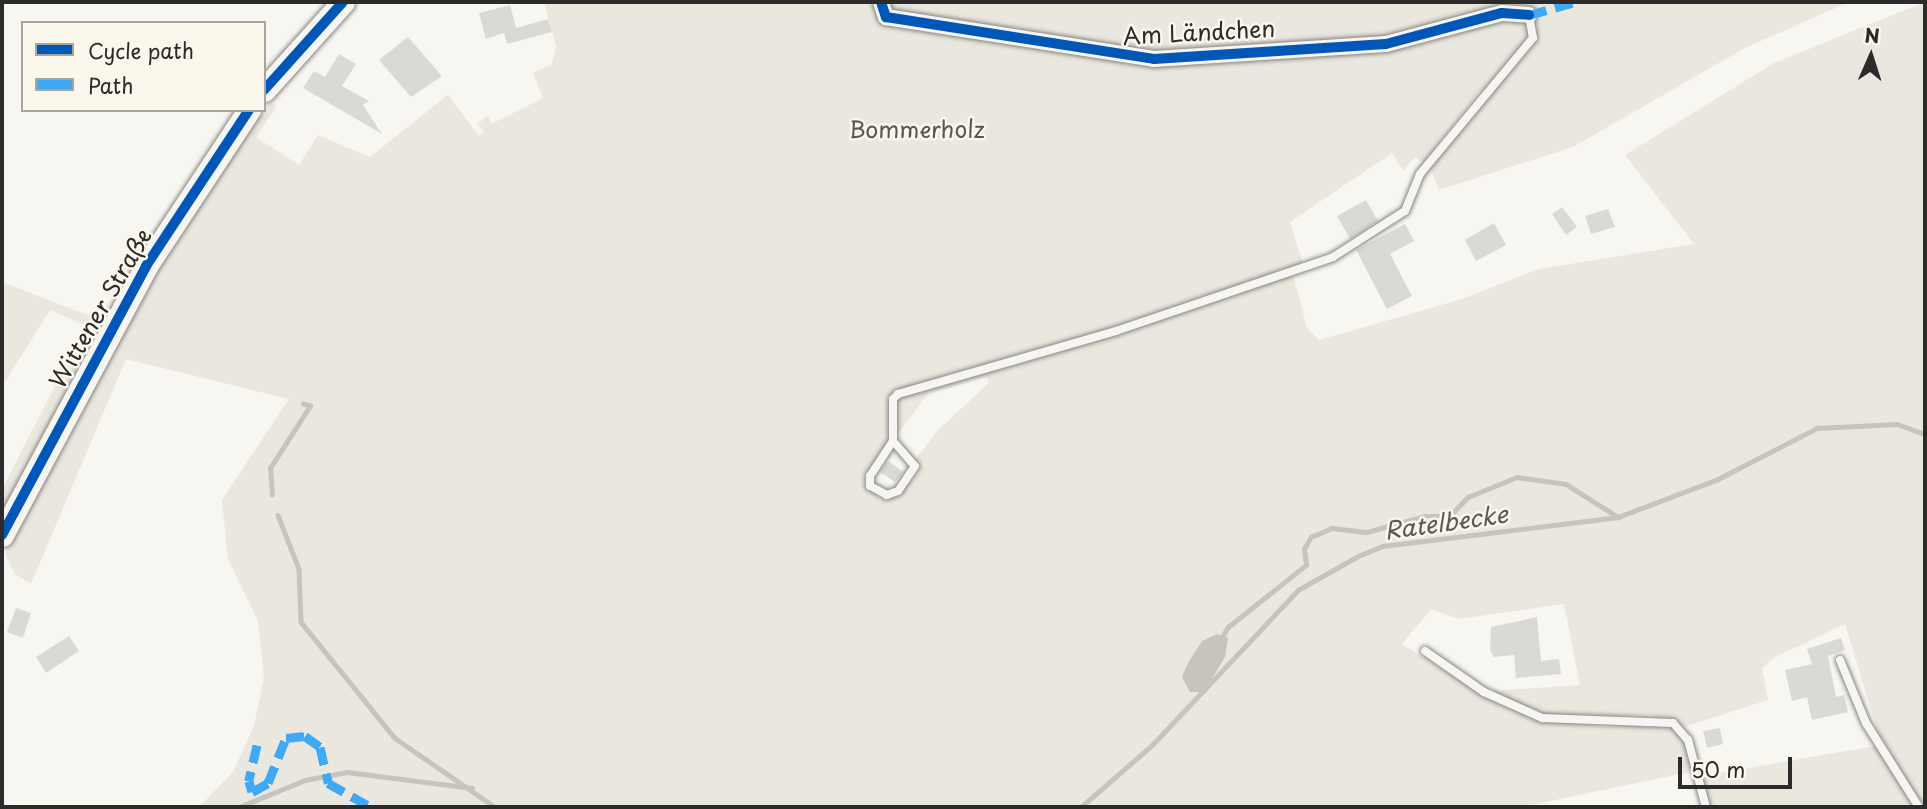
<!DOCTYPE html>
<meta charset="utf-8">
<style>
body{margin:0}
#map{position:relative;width:1927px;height:809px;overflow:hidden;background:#f8f6f0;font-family:"Playpen Sans",sans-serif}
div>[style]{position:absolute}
.green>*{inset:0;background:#e9e7de}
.water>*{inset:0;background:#c6c4bd}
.stream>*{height:4.5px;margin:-2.25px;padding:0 2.25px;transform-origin:2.25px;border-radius:2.25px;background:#c6c4bd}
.building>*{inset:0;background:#dbd9d6}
.roads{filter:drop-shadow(0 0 2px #878684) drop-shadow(0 0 2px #878684)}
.service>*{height:8px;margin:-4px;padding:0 4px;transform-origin:4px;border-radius:4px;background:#f6f5f1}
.minor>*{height:16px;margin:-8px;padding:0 8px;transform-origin:8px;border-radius:8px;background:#f6f5f1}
.secondary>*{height:23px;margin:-11.5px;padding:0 11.5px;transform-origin:11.5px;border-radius:11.5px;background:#f6f5f1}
.quiet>*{height:9px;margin-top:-4.5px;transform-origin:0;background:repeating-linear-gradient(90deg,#3fa9f5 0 18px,transparent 0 27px)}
.cycleway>*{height:10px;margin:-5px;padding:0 5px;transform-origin:5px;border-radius:5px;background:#0057b8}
span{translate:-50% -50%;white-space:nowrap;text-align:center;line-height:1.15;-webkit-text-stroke:5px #fbf7ec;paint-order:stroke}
.street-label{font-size:23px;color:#2b2b2b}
.park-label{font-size:23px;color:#585754}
.water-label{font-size:24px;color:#5a5956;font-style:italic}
.frame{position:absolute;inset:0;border:4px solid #2b2b2b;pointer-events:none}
.legend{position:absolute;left:21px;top:21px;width:245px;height:91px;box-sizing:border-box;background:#fbf7ec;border:2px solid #a8a59f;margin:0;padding:9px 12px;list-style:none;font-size:21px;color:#2b2b2b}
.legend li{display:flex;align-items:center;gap:14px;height:35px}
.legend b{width:35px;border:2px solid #a8a59f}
.north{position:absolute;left:1836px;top:21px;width:70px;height:70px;-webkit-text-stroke:5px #fbf7ec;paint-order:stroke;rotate:3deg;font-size:19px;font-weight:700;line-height:28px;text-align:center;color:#2b2b2b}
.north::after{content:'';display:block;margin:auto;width:24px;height:32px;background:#2b2b2b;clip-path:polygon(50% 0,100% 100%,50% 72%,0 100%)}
.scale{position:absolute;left:1678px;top:757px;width:114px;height:32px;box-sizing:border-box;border:4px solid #2b2b2b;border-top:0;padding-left:9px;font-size:21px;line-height:24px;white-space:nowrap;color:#2b2b2b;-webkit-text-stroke:5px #fbf7ec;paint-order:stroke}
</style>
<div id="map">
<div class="green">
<i style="clip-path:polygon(544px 2px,1849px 2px,1745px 48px,1573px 147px,1439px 190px,1430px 167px,1491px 90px,1479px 92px,1423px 163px,1415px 157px,1403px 171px,1392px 153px,1290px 222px,1303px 264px,1114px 328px,897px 390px,890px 400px,887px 444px,864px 480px,880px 500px,900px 495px,919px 472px,915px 460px,939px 429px,989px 383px,986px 377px,928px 394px,897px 435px,896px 407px,902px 395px,1293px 274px,1307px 328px,1319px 340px,1462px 299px,1539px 269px,1694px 244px,1625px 155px,1774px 63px,1925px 2px,1925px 807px,1881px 742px,1845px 624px,1773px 658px,1762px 669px,1768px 700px,1684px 727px,1652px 715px,1552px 717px,1488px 691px,1580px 685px,1564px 604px,1458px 619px,1431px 609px,1402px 644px,1481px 694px,1541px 720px,1606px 727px,1666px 724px,1681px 734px,1694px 771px,1522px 807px,199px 807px,233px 772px,254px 726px,264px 677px,258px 621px,228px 559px,222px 500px,289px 399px,126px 359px,31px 584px,15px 574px,5px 554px,59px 441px,127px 322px,176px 238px,270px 102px,277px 106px,256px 137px,299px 165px,318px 135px,370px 157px,448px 95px,479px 136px,484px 132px,477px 124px,488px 116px,491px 124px,543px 98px,533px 73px,552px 64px,556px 46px)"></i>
<i style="clip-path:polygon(2px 282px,103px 321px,2px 513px,2px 489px,86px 326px,50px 310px,2px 387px)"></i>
<i style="clip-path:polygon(1875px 746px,1916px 807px,1709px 807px,1702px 776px)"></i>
</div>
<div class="water">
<i style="clip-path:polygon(1217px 634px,1228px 638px,1225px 657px,1204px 692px,1190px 692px,1182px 677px,1188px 663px,1202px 641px)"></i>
</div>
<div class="stream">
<i style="left:272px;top:495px;width:27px;rotate:-94deg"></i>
<i style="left:270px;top:468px;width:74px;rotate:-57.2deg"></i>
<i style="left:310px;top:406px;width:7px;rotate:-164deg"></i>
<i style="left:278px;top:515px;width:58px;rotate:68.7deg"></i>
<i style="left:299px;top:569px;width:53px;rotate:87.8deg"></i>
<i style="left:301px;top:622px;width:149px;rotate:51deg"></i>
<i style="left:395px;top:738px;width:121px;rotate:34.6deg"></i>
<i style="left:1221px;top:639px;width:14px;rotate:-60deg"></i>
<i style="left:1228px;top:627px;width:100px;rotate:-38.5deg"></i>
<i style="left:1306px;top:565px;width:16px;rotate:-97deg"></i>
<i style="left:1304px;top:549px;width:14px;rotate:-60deg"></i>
<i style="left:1311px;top:537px;width:23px;rotate:-23deg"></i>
<i style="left:1332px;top:528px;width:35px;rotate:7deg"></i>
<i style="left:1367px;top:532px;width:60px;rotate:-15.4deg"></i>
<i style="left:1425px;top:516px;width:25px"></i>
<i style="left:1450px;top:516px;width:26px;rotate:-47deg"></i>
<i style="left:1468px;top:497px;width:53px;rotate:-22.2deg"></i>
<i style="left:1517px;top:477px;width:49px;rotate:8.1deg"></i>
<i style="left:1566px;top:484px;width:62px;rotate:32.4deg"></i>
<i style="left:239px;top:807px;width:71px;rotate:-22.2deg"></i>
<i style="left:305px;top:780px;width:43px;rotate:-10.8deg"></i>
<i style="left:347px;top:772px;width:126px;rotate:7.3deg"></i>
<i style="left:1081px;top:807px;width:94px;rotate:-41.1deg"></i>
<i style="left:1152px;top:745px;width:213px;rotate:-46.7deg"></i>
<i style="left:1298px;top:590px;width:69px;rotate:-29.5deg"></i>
<i style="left:1358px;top:556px;width:27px;rotate:-22deg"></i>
<i style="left:1383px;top:546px;width:237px;rotate:-7deg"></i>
<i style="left:1618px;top:517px;width:105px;rotate:-20.7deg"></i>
<i style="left:1716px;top:480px;width:114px;rotate:-27.2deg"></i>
<i style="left:1817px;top:428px;width:80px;rotate:-2.9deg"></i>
<i style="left:1897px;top:424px;width:30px;rotate:20deg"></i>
</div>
<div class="building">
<i style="clip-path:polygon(510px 5px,516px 28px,548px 19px,552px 32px,507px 44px,504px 33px,486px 39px,479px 13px)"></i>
<i style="clip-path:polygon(408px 37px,442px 76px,411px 97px,379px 60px)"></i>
<i style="clip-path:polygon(339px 54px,356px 64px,342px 86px,369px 101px,363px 105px,382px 134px,303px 88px,314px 71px,325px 77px)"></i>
<i style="clip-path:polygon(1366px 200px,1378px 221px,1350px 239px,1337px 216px)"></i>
<i style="clip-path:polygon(1562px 207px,1577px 227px,1566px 235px,1552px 214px)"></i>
<i style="clip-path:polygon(1608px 209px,1615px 227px,1591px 234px,1585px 216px)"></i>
<i style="clip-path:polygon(1494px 223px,1506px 245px,1476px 261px,1465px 240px)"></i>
<i style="clip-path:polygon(1405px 224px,1414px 241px,1390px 254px,1412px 296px,1387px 309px,1356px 250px)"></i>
<i style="clip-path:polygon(888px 461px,903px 472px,895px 482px,880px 472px)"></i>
<i style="clip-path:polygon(16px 608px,31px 613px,23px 638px,7px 632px)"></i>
<i style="clip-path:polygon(1537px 617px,1541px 661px,1559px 659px,1561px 674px,1516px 678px,1514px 655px,1494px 657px,1490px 650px,1491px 627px)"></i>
<i style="clip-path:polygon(69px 636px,79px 651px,46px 673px,36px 657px)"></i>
<i style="clip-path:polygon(1841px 638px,1845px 650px,1828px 656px,1836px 697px,1844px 695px,1848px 712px,1812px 720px,1807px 697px,1792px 701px,1785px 670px,1812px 664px,1807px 649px)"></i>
<i style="clip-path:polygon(1720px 728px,1723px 744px,1707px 748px,1703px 731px)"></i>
</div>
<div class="roads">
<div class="service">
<i style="left:893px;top:441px;width:33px;rotate:49deg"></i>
<i style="left:915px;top:466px;width:30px;rotate:124deg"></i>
<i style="left:898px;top:491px;width:12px;rotate:160deg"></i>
<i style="left:887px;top:495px;width:19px;rotate:-152deg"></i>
<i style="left:870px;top:486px;width:10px;rotate:-90deg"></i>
<i style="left:870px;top:476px;width:42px;rotate:-56.7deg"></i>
<i style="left:893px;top:441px;width:42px;rotate:-90deg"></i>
<i style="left:893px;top:399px;width:7px;rotate:-45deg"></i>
<i style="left:898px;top:394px;width:227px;rotate:-16.1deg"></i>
<i style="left:1116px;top:331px;width:229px;rotate:-18.8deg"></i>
<i style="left:1333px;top:257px;width:85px;rotate:-32.6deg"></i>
<i style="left:1405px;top:211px;width:40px;rotate:-68deg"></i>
<i style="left:1420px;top:174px;width:177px;rotate:-50.3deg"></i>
<i style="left:1533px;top:38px;width:23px;rotate:-100deg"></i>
<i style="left:1425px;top:651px;width:72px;rotate:34.8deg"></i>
<i style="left:1484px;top:692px;width:64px;rotate:24.1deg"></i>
<i style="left:1542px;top:718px;width:131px;rotate:2.2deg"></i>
<i style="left:1673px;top:723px;width:23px;rotate:49deg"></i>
<i style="left:1688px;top:740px;width:69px;rotate:75deg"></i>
<i style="left:1840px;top:660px;width:68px;rotate:67.6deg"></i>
<i style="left:1866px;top:723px;width:99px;rotate:57.8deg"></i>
</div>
<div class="minor">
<i style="left:881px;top:2px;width:16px;rotate:72deg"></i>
<i style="left:886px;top:17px;width:271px;rotate:8.9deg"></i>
<i style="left:1154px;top:59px;width:232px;rotate:-3.7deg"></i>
<i style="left:1386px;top:44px;width:120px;rotate:-15deg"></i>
<i style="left:1502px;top:13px;width:27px;rotate:4deg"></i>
</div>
<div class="secondary">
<i style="left:264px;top:90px;width:118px;rotate:-48.1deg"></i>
<i style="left:2px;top:535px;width:305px;rotate:-61.8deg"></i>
<i style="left:146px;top:266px;width:187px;rotate:-56.6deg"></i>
</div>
</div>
<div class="quiet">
<i style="left:1529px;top:15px;width:48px;rotate:-15.8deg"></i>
<i style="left:257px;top:745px;width:37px;rotate:103deg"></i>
<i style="left:249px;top:781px;width:11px;rotate:75deg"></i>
<i style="left:252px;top:792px;width:18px;rotate:-29deg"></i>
<i style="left:268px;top:783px;width:48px;rotate:-68.2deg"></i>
<i style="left:286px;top:738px;width:19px;rotate:-6deg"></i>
<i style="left:305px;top:736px;width:19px;rotate:36deg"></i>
<i style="left:320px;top:747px;width:37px;rotate:77deg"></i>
<i style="left:328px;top:783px;width:49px;rotate:29.2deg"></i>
</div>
<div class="cycleway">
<i style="left:881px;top:2px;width:16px;rotate:72deg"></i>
<i style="left:886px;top:17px;width:271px;rotate:8.9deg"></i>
<i style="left:1154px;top:59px;width:232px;rotate:-3.7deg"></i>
<i style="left:1386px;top:44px;width:120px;rotate:-15deg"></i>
<i style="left:1502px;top:13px;width:27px;rotate:4deg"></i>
<i style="left:264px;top:90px;width:118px;rotate:-48.1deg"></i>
<i style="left:2px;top:535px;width:305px;rotate:-61.8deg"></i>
<i style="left:146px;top:266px;width:187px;rotate:-56.6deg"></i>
</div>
<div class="street-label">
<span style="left:1199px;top:32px;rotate:-3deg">Am Ländchen</span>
<span style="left:100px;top:308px;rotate:-60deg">Wittener Straße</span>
</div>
<div class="park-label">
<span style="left:917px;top:129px">Bommerholz</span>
</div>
<div class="water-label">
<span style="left:1446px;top:522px;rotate:-8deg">Ratelbecke</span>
</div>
<div class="frame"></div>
<ul class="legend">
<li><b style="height:9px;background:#0057b8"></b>Cycle path</li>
<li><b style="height:9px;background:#3fa9f5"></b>Path</li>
</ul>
<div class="north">N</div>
<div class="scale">50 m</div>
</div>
